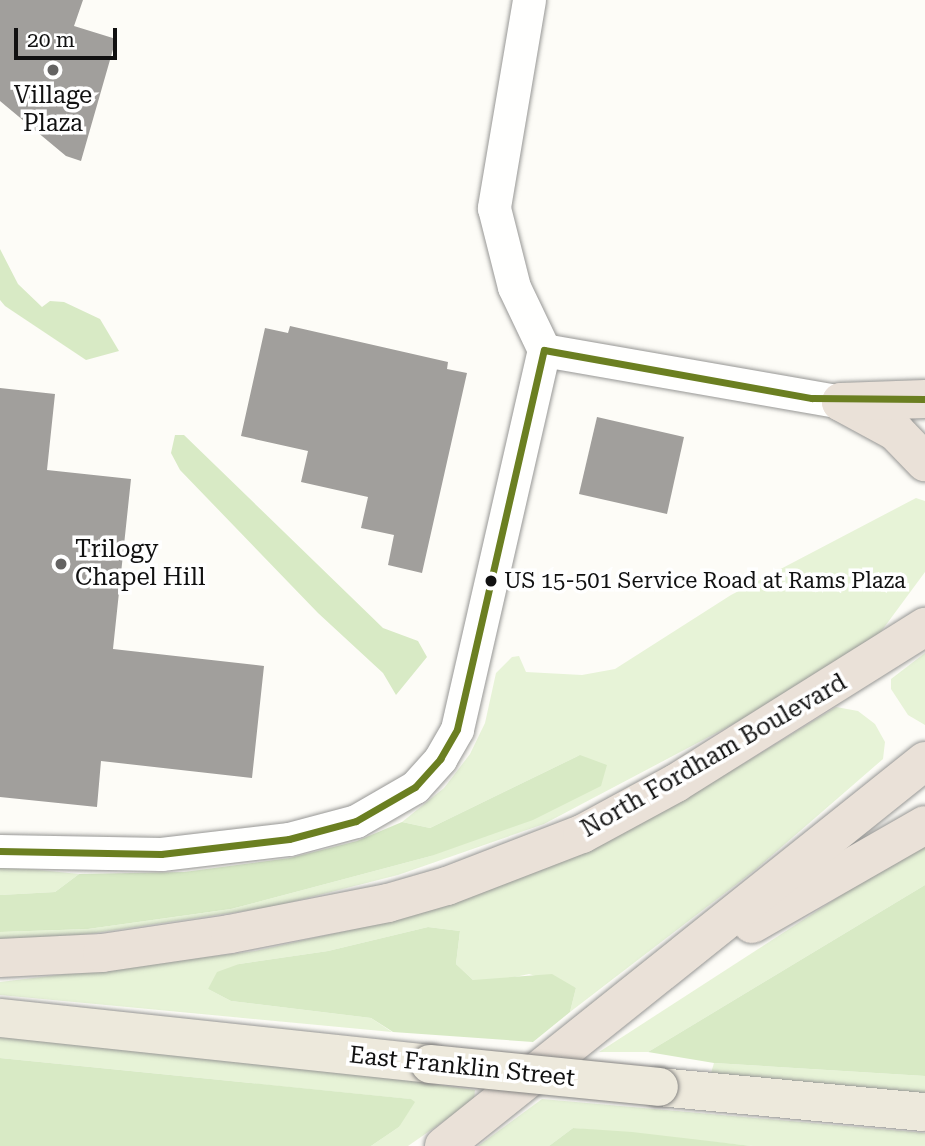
<!DOCTYPE html>
<style>
body{margin:0}
#map{position:relative;width:925px;height:1146px;overflow:hidden;background:#fdfcf7;font-family:"Roboto Serif",serif}
div>[style]{position:absolute}
.green>*{inset:0;background:#e7f3d7}
.forest>*{inset:0;background:#d8eac5}
.building>*{inset:0;background:#a19f9c}
.roads{filter:drop-shadow(0 0 2px #979795) drop-shadow(0 0 2px #979795)}
.minor>*{height:33px;margin:-16.5px;padding:0 16.5px;transform-origin:16.5px;border-radius:16.5px;background:#fffffe}
.major>*{height:38px;margin:-19px;padding:0 19px;transform-origin:19px;border-radius:19px;background:#ede9dc}
.highway>*{height:38px;margin:-19px;padding:0 19px;transform-origin:19px;border-radius:19px;background:#eae1d8}
.bridges{filter:drop-shadow(0 0 2px #858482) drop-shadow(0 0 2px #858482)}
.major-bridge>*{height:38px;margin:-19px;padding:0 19px;transform-origin:19px;border-radius:19px;background:#ede9dc}
.bus-1>*{height:7px;margin:-3.5px;padding:0 3.5px;transform-origin:3.5px;border-radius:3.5px;background:#6b7f21}
.dots>*{width:19px;height:19px;translate:-50% -50%;box-sizing:border-box;border:4px solid #fff;border-radius:50%}
span{translate:-50% -50%;white-space:nowrap;text-align:center;line-height:1.15;-webkit-text-stroke:7px #fff;paint-order:stroke}
.bus-label{font-size:22px;color:#111}
.left{translate:0 -50%;text-align:left}
.poi-label{font-size:24px;color:#111}
.street-label{font-size:24px;color:#111}
.scale{position:absolute;left:14px;top:28px;width:103px;height:32px;box-sizing:border-box;border:4px solid #111;border-top:0;padding-left:9px;font-size:21px;line-height:24px;white-space:nowrap;color:#111;-webkit-text-stroke:5px #fff;paint-order:stroke}
</style>
<div id="map">
<div class="green">
<i style="clip-path:polygon(916px 498px,925px 501px,925px 572px,880px 633px,739px 721px,544px 824px,398px 875px,272px 907px,89px 934px,0 942px,0 932px,88px 929px,231px 909px,431px 856px,580px 755px,430px 828px,402px 822px,444px 788px,470px 754px,485px 723px,496px 673px,512px 657px,519px 656px,526px 672px,582px 675px,615px 669px,731px 595px)"></i>
<i style="clip-path:polygon(925px 653px,925px 725px,908px 715px,891px 689px,891px 679px)"></i>
<i style="clip-path:polygon(836px 707px,858px 711px,875px 724px,885px 742px,883px 759px,755px 870px,570px 1012px,576px 988px,529px 974px,497px 981px,473px 980px,456px 964px,460px 931px,428px 927px,328px 951px,239px 964px,208px 989px,231px 1001px,371px 1018px,392px 1032px,0 995px,0 982px,255px 951px,399px 919px,741px 765px)"></i>
<i style="clip-path:polygon(925px 841px,925px 885px,648px 1052px,599px 1052px)"></i>
<i style="clip-path:polygon(0 866px,79px 874px,55px 892px,0 895px)"></i>
<i style="clip-path:polygon(0 1032px,327px 1069px,475px 1090px,474px 1100px,408px 1146px,371px 1146px,399px 1127px,410px 1099px,0 1058px)"></i>
<i style="clip-path:polygon(714px 1063px,925px 1076px,925px 1094px,711px 1073px)"></i>
<i style="clip-path:polygon(542px 1099px,925px 1133px,925px 1146px,753px 1146px,573px 1128px,549px 1146px,478px 1146px)"></i>
</div>
<div class="forest">
<i style="clip-path:polygon(0 249px,18px 284px,42px 307px,50px 301px,64px 302px,100px 319px,119px 351px,86px 360px,5px 306px,0 300px)"></i>
<i style="clip-path:polygon(175px 435px,184px 435px,383px 628px,418px 641px,427px 657px,396px 695px,383px 673px,318px 613px,180px 470px,171px 453px)"></i>
<i style="clip-path:polygon(580px 755px,607px 765px,601px 786px,533px 820px,431px 856px,231px 909px,88px 929px,0 932px,0 895px,55px 892px,79px 874px,184px 872px,290px 858px,357px 841px,402px 822px,430px 828px)"></i>
<i style="clip-path:polygon(925px 885px,925px 1076px,714px 1063px,648px 1052px)"></i>
<i style="clip-path:polygon(428px 927px,460px 931px,456px 964px,473px 980px,552px 974px,576px 988px,570px 1012px,533px 1042px,393px 1032px,371px 1018px,231px 1001px,208px 989px,217px 972px,239px 964px,328px 951px)"></i>
<i style="clip-path:polygon(0 1058px,411px 1099px,415px 1102px,399px 1127px,371px 1146px,0 1146px)"></i>
<i style="clip-path:polygon(573px 1128px,632px 1132px,752px 1146px,549px 1146px)"></i>
</div>
<div class="building">
<i style="clip-path:polygon(0 0,83px 0,74px 26px,116px 39px,81px 161px,66px 156px,0 101px)"></i>
<i style="clip-path:polygon(290px 326px,448px 362px,447px 369px,467px 373px,422px 573px,388px 565px,394px 535px,361px 528px,368px 497px,301px 482px,308px 451px,241px 436px,265px 328px,288px 333px)"></i>
<i style="clip-path:polygon(0 388px,55px 394px,47px 470px,131px 479px,113px 649px,264px 666px,252px 778px,101px 761px,97px 807px,0 797px)"></i>
<i style="clip-path:polygon(597px 417px,684px 437px,667px 514px,579px 494px)"></i>
</div>
<div class="roads">
<div class="minor">
<i style="left:529px;top:0;width:211px;rotate:99.6deg"></i>
<i style="left:494px;top:208px;width:81px;rotate:75.8deg"></i>
<i style="left:514px;top:287px;width:70px;rotate:64.5deg"></i>
<i style="left:544px;top:350px;width:302px;rotate:9.9deg"></i>
<i style="left:0;top:851px;width:161px;rotate:1.1deg"></i>
<i style="left:161px;top:854px;width:129px;rotate:-6.7deg"></i>
<i style="left:289px;top:839px;width:69px;rotate:-15deg"></i>
<i style="left:356px;top:821px;width:68px;rotate:-30deg"></i>
<i style="left:415px;top:787px;width:38px;rotate:-48deg"></i>
<i style="left:440px;top:759px;width:34px;rotate:-60deg"></i>
<i style="left:457px;top:729px;width:389px;rotate:-77.1deg"></i>
</div>
<div class="major">
<i style="left:0;top:1018px;width:432px;rotate:6.1deg"></i>
<i style="left:659px;top:1087px;width:267px;rotate:5.4deg"></i>
</div>
<div class="highway">
<i style="left:841px;top:402px;width:63px;rotate:28.6deg"></i>
<i style="left:896px;top:432px;width:42px;rotate:46deg"></i>
<i style="left:841px;top:402px;width:84px;rotate:-2deg"></i>
<i style="left:752px;top:924px;width:199px;rotate:-29.8deg"></i>
<i style="left:0;top:958px;width:102px;rotate:-2.8deg"></i>
<i style="left:102px;top:953px;width:129px;rotate:-8.4deg"></i>
<i style="left:230px;top:934px;width:161px;rotate:-11.1deg"></i>
<i style="left:388px;top:903px;width:61px;rotate:-16.1deg"></i>
<i style="left:447px;top:886px;width:145px;rotate:-21.1deg"></i>
<i style="left:582px;top:834px;width:107px;rotate:-28.5deg"></i>
<i style="left:676px;top:783px;width:294px;rotate:-32.1deg"></i>
<i style="left:444px;top:1146px;width:616px;rotate:-38.67deg"></i>
</div>
</div>
<div class="bridges">
<div class="major-bridge">
<i style="left:430px;top:1064px;width:230px;rotate:5.7deg"></i>
</div>
</div>
<div class="bus-1">
<i style="left:0;top:851px;width:161px;rotate:1.1deg"></i>
<i style="left:161px;top:854px;width:129px;rotate:-6.7deg"></i>
<i style="left:289px;top:839px;width:69px;rotate:-15deg"></i>
<i style="left:356px;top:821px;width:68px;rotate:-30deg"></i>
<i style="left:415px;top:787px;width:38px;rotate:-48deg"></i>
<i style="left:440px;top:759px;width:34px;rotate:-60deg"></i>
<i style="left:457px;top:729px;width:389px;rotate:-77.1deg"></i>
<i style="left:544px;top:350px;width:272px;rotate:10.2deg"></i>
<i style="left:812px;top:398px;width:113px;rotate:0.5deg"></i>
</div>
<div class="dots">
<i style="left:53px;top:70px;background:#646362"></i>
<i style="left:61px;top:564px;background:#646362"></i>
<i style="left:491px;top:581px;background:#111"></i>
</div>
<div class="bus-label">
<span class="left" style="left:504px;top:581px">US 15-501 Service Road at Rams Plaza</span>
</div>
<div class="poi-label">
<span style="left:53px;top:110px">Village<br>Plaza</span>
<span class="left" style="left:75px;top:564px">Trilogy<br>Chapel Hill</span>
</div>
<div class="street-label">
<span style="left:714px;top:756px;rotate:-30deg">North Fordham Boulevard</span>
<span style="left:462px;top:1067px;rotate:6deg">East Franklin Street</span>
</div>
<div class="scale">20 m</div>
</div>
